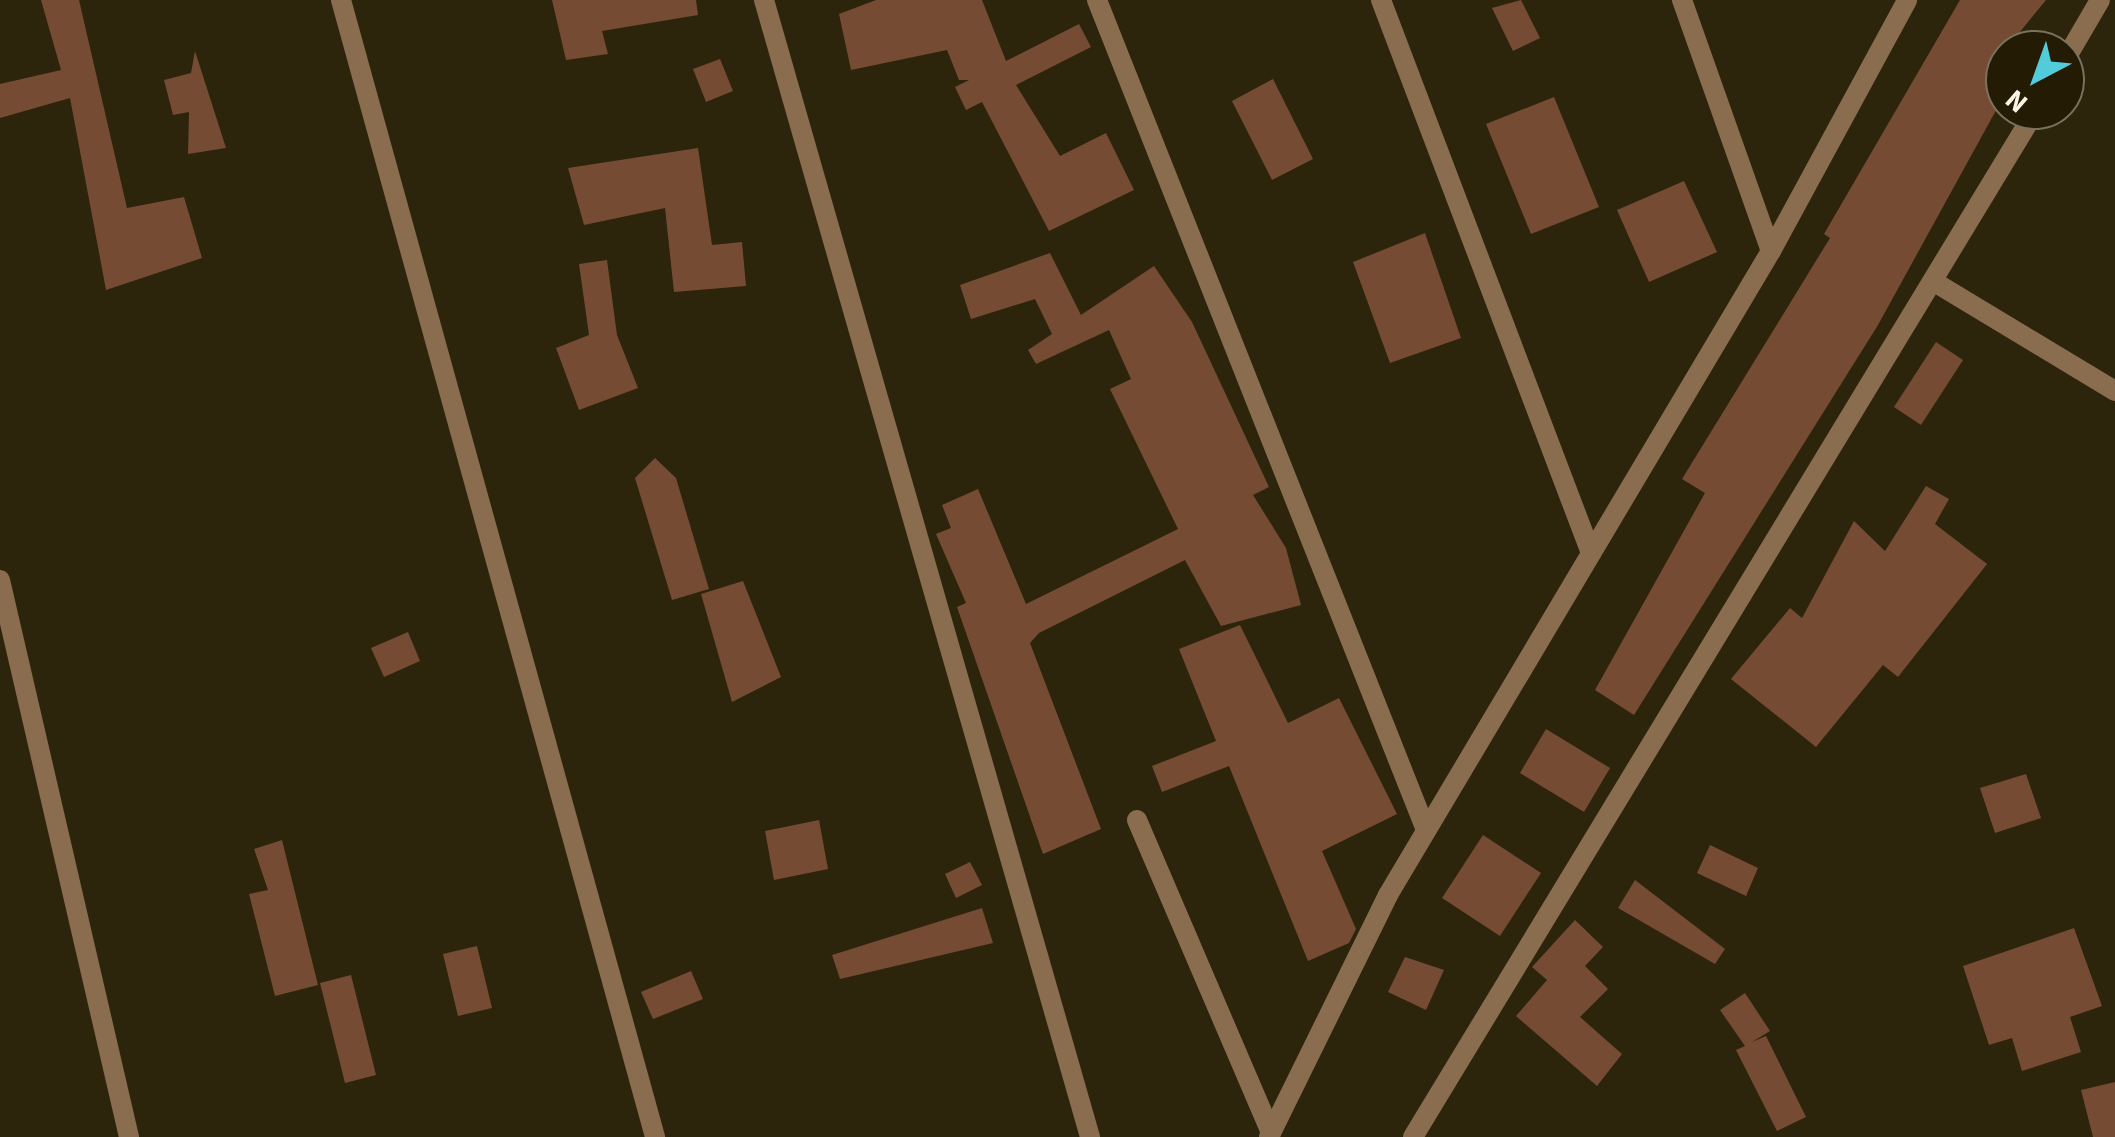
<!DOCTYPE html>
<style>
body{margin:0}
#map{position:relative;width:2115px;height:1137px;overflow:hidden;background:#2d240c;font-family:"Source Sans 3",sans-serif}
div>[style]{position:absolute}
.building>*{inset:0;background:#754b33}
.street>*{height:20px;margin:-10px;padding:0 10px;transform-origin:10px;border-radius:10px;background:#8a6d4f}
span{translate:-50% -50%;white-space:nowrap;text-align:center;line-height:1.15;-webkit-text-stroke:8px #231b03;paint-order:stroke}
.north{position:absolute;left:1985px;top:30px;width:100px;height:100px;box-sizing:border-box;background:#231b03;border:2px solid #79725d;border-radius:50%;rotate:221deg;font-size:28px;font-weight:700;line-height:40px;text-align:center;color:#faf4e5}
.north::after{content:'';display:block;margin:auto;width:35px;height:45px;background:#52cbda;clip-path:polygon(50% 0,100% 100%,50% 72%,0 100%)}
</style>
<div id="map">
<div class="building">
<i style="clip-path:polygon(41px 0,79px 0,127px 208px,184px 197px,202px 258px,106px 290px,70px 98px,0 118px,0 84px,61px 70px)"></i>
<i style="clip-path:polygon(552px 0,696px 0,698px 15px,602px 31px,608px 54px,566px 60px)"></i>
<i style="clip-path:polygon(876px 0,982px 0,1006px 61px,1079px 24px,1091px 47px,1016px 85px,1060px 156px,1106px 133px,1134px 190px,1049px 231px,982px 102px,966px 110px,955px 87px,969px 80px,959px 80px,947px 50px,851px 70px,839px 14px)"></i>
<i style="clip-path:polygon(1521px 0,1540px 38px,1513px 51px,1492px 8px)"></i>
<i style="clip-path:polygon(1960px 0,2046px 0,2005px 50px,2005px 94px,1878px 325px,1634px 715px,1595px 690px,1705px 493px,1682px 479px,1830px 238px,1824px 234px)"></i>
<i style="clip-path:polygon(195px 51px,226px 148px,188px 154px,189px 112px,173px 115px,164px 80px,191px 73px)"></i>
<i style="clip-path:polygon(720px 59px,733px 91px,706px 102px,693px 69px)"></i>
<i style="clip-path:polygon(1273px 79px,1313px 159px,1272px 180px,1232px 101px)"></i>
<i style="clip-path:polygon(1554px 97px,1599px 207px,1531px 234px,1486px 124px)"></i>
<i style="clip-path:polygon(698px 148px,712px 245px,742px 242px,746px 286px,674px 292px,665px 208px,584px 225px,568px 168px)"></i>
<i style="clip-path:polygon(1684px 181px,1717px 252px,1649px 282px,1617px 210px)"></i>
<i style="clip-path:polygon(1425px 233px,1461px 338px,1390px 363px,1353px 262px)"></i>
<i style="clip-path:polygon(1050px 253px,1081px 315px,1154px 266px,1192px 322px,1269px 487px,1253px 495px,1286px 548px,1301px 605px,1221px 626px,1185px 560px,1039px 633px,1030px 643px,1101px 829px,1043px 854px,957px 607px,966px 603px,936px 534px,951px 528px,942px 505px,978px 489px,1026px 604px,1178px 529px,1110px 389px,1131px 379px,1109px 330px,1036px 364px,1028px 350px,1052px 334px,1035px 299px,971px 319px,960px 285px)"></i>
<i style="clip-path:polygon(607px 260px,617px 335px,638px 388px,579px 410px,556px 348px,589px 335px,579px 264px)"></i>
<i style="clip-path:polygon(1936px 342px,1963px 360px,1921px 425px,1894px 407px)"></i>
<i style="clip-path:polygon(655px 458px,676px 478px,709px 589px,672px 600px,635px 478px)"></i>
<i style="clip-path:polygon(1926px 486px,1949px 499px,1935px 524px,1987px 564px,1898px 677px,1883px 665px,1816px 747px,1731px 679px,1790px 608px,1802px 618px,1854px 521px,1885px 551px)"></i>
<i style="clip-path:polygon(743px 581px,781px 677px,732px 702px,701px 594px)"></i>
<i style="clip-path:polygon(1240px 625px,1288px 723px,1339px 698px,1397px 814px,1322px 851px,1356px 929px,1349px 943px,1308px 961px,1229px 766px,1162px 792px,1152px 766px,1216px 741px,1179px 649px)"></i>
<i style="clip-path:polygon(408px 632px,420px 661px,384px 677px,371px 648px)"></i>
<i style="clip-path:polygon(1546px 729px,1610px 768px,1584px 812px,1520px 773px)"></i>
<i style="clip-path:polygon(2026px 774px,2041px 818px,1995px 833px,1980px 788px)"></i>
<i style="clip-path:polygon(819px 820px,828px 869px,774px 880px,765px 831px)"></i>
<i style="clip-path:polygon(1483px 835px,1541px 873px,1500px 936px,1442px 898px)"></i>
<i style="clip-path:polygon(282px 840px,318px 985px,275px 996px,249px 894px,268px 890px,254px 849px)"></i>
<i style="clip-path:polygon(1710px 845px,1758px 868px,1746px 896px,1697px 873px)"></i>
<i style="clip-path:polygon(970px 862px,982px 885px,956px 898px,945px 874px)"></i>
<i style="clip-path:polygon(1635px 880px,1725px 949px,1715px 964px,1618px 908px)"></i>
<i style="clip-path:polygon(982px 908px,993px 943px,840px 979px,832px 955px)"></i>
<i style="clip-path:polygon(1575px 920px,1603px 947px,1585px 966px,1608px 989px,1580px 1017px,1622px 1054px,1597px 1086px,1516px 1016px,1547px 980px,1532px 967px)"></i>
<i style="clip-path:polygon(2074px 928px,2102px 1006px,2070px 1017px,2081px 1052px,2022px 1071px,2012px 1038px,1989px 1045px,1963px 966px)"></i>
<i style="clip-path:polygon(477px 946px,492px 1008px,458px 1016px,443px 954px)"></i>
<i style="clip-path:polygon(1405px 957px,1444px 970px,1426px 1010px,1388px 992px)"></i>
<i style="clip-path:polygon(691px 971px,703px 999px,653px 1019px,641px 992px)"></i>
<i style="clip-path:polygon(351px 975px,376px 1075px,345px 1083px,320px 983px)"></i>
<i style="clip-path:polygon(1745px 993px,1770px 1031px,1752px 1042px,1766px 1036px,1806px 1117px,1777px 1131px,1736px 1050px,1745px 1046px,1720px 1010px)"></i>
<i style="clip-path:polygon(2115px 1082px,2115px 1137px,2093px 1137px,2081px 1090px)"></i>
</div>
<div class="street">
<i style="left:341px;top:0;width:1180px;rotate:74.56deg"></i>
<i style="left:764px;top:0;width:1183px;rotate:74deg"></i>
<i style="left:1097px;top:0;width:893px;rotate:68.38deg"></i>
<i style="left:1381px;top:0;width:592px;rotate:69.21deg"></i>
<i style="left:1682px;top:0;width:266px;rotate:70.5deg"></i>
<i style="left:2065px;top:60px;width:69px;rotate:-59.7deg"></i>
<i style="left:1936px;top:283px;width:209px;rotate:31.1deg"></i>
<i style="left:0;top:580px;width:572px;rotate:76.96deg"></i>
<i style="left:1137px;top:820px;width:340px;rotate:66.8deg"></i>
<i style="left:1269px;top:1137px;width:270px;rotate:-63.8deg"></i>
<i style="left:1388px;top:895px;width:749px;rotate:-59.26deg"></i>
<i style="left:1771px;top:251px;width:285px;rotate:-61.5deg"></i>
<i style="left:1413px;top:1137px;width:1201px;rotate:-58.76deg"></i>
</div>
<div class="north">N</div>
</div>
